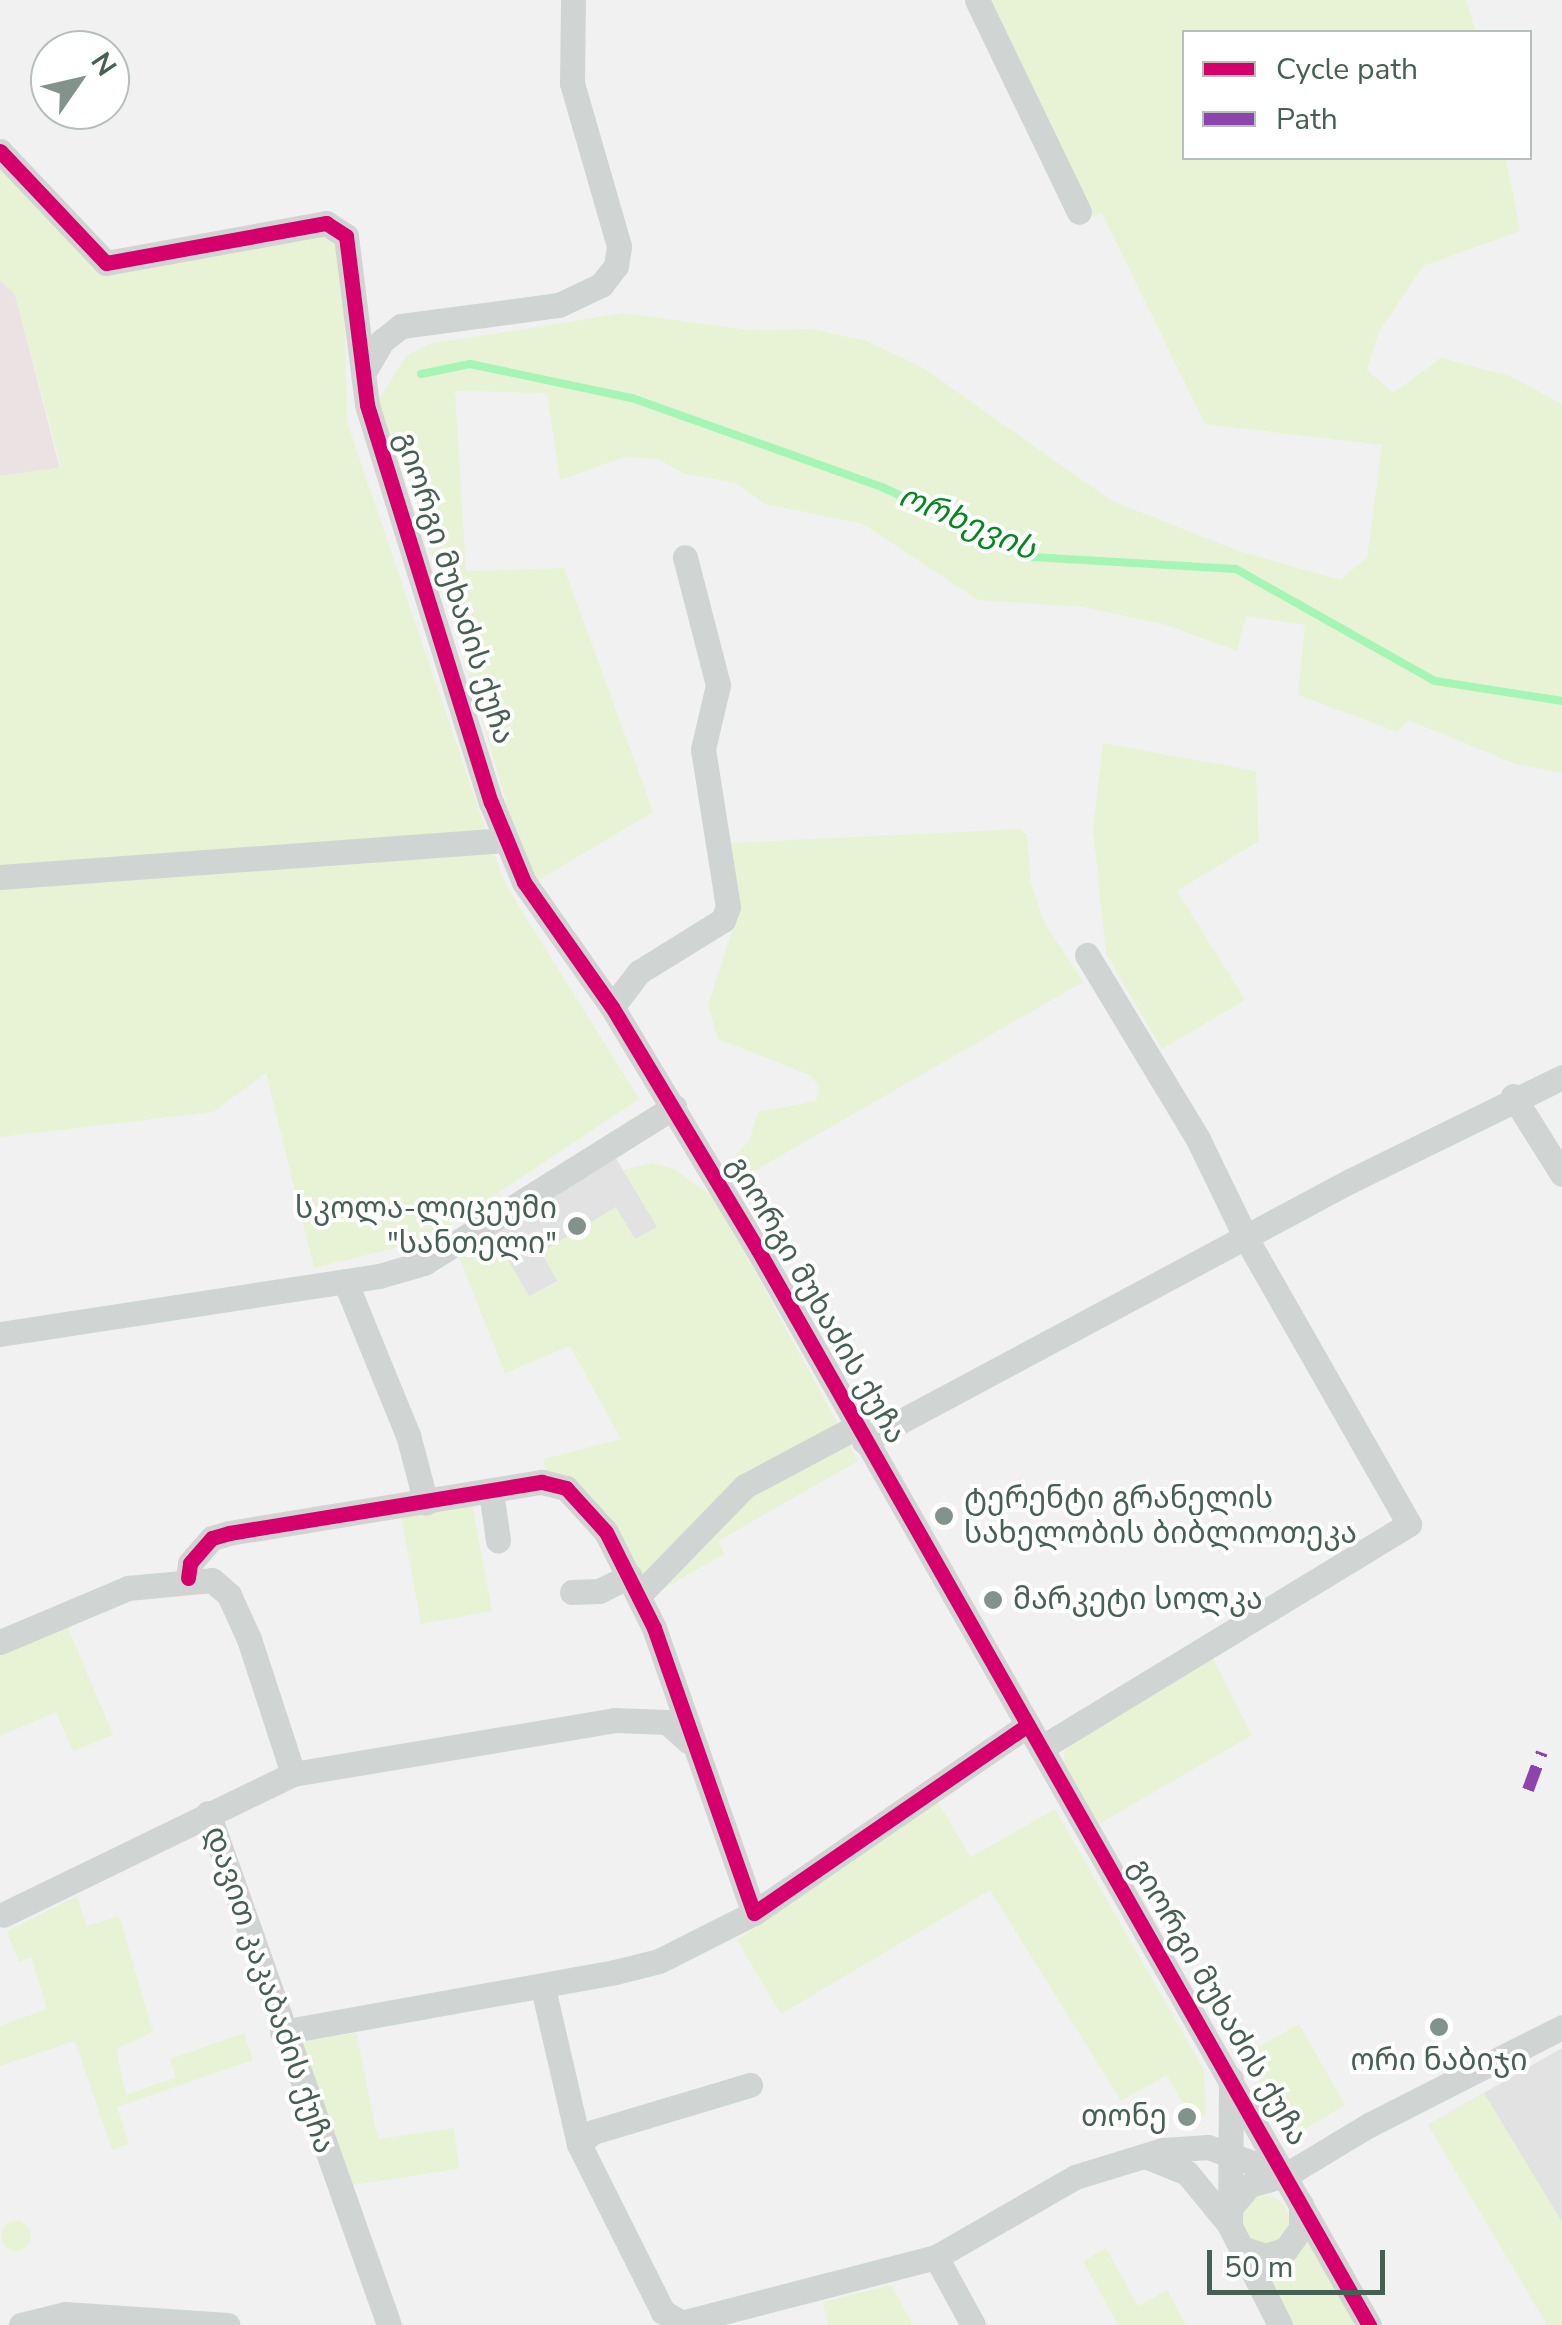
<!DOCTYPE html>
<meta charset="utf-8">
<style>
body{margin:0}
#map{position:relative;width:1562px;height:2325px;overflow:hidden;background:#f2f1f2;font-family:"Nunito Sans","Noto Sans Georgian",sans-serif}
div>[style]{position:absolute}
.commercial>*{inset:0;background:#ebe2e3}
.education>*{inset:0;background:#e2e2e3}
.green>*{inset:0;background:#e7f3d4}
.round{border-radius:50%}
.stream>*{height:8px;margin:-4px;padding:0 4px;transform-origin:4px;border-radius:4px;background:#a4f5b6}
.street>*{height:25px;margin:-12.5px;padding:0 12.5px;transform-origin:12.5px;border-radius:12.5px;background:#d0d5d3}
.quiet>*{height:12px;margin-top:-6px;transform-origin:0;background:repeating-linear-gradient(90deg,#8e44ad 0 25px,transparent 0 37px)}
.cycleway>*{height:15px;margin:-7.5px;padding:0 7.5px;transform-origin:7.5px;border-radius:7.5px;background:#d6006c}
.dots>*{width:28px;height:28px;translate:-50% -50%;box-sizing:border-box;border:5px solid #fff;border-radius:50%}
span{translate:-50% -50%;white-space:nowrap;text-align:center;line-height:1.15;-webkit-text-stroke:8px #fff;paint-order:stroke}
.street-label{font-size:30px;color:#466153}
.poi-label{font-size:30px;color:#466153}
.right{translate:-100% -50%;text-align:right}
.left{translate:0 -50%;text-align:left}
.water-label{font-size:32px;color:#058721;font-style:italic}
.legend{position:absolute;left:1182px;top:30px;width:350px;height:130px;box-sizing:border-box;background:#fff;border:2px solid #b5c0ba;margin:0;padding:12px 18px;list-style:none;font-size:30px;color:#466153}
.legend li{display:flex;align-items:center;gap:20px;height:50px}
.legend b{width:50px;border:2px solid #b5c0ba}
.north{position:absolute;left:30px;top:30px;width:100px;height:100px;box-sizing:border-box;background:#fff;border:2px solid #b5c0ba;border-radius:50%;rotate:56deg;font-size:28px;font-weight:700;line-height:40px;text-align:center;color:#466153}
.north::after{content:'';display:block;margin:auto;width:35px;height:45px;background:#82938b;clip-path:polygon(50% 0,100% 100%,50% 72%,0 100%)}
.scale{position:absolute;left:1207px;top:2250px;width:178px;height:45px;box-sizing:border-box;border:5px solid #466153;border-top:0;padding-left:12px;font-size:30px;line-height:35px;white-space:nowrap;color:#466153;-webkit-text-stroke:8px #fff;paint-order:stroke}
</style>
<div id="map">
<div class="commercial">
<i style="clip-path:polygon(0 281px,15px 294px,60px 469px,0 476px)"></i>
</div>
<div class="education">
<i style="clip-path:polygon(614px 1155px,658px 1227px,528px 1297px,492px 1233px)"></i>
<i style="clip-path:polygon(1562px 2048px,1562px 2325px,1428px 2125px)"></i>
</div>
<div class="green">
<i style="clip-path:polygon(989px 0,1466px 0,1476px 32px,1184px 32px,1184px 158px,1506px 158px,1520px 231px,1423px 266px,1379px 332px,1367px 370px,1393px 393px,1441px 358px,1510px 376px,1562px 404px,1562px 773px,1516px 764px,1408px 720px,1398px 732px,1298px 695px,1305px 625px,1246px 616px,1237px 651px,1166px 625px,1084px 607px,978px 600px,863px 524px,765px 504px,736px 483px,685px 474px,658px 459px,624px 457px,560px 480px,547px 393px,455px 391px,466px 571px,564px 568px,653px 812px,537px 881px,517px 839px,447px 600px,378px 401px,407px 355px,429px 344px,624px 313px,749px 330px,812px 329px,867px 341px,923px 368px,1112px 501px,1239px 551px,1340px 580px,1367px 558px,1382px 445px,1205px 424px,1102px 213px,1093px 217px)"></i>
<i style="clip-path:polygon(0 163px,109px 274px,321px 235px,336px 243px,344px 288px,347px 422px,493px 851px,506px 885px,639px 1099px,428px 1240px,314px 1268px,266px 1073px,213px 1112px,0 1137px,0 476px,61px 467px,15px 294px,0 281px)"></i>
<i style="clip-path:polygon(1103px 743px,1256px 771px,1259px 841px,1177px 891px,1245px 1000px,1162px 1049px,1106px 954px,1093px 829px)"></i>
<i style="clip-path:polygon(1019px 829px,1027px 835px,1031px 884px,1044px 922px,1083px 982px,747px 1175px,773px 1221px,761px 1222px,734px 1178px,734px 1157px,749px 1141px,758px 1112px,816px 1101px,819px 1086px,810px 1075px,718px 1039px,708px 1005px,734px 925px,730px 843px)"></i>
<i style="clip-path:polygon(651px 1163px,674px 1169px,715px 1198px,858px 1461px,718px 1541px,724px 1554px,651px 1596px,625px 1543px,587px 1491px,545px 1470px,544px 1459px,621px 1439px,570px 1346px,505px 1373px,459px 1257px,499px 1224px,493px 1234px,529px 1296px,558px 1282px,541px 1252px,616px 1207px,635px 1239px,657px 1227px,623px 1170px)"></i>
<i style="clip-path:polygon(472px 1503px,492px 1611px,421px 1624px,401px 1516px)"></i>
<i style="clip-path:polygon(66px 1623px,113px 1735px,73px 1751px,56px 1712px,0 1736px,0 1652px)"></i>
<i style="clip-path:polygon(1210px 1653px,1252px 1735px,1099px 1824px,1063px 1763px,1066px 1743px)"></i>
<i style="clip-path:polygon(937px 1801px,971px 1857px,1055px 1809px,1204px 2070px,1206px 2115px,1193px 2122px,1167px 2075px,1121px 2101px,990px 1890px,781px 2014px,737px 1940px)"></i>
<i style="clip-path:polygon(77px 1896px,87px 1926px,119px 1916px,153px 2032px,116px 2049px,126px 2095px,176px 2077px,170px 2059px,244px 2033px,253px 2060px,117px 2107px,129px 2144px,112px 2150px,75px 2041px,0 2066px,0 2026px,47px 2009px,31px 1957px,19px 1962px,7px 1931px)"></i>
<i style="clip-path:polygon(1299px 2024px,1345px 2105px,1290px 2138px,1244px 2055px)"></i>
<i style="clip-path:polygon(356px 2033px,378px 2139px,454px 2128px,459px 2169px,352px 2185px,302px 2042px)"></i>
<i style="clip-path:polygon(1484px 2093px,1562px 2222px,1562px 2325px,1547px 2325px,1428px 2125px)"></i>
<i class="round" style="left:1241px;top:2196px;width:48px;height:48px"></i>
<i class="round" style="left:1px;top:2221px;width:30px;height:30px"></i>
<i style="clip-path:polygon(1308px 2237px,1358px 2325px,1292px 2325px,1260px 2268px)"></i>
<i style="clip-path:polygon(1106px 2248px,1138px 2306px,1167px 2290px,1186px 2325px,1118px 2325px,1083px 2261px)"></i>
<i style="clip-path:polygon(891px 2285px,913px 2325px,828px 2325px,823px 2302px)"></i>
</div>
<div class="stream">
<i style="left:421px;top:374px;width:50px;rotate:-11.5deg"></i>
<i style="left:470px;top:364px;width:166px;rotate:11.9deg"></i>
<i style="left:632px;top:398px;width:265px;rotate:19.6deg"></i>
<i style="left:882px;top:487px;width:166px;rotate:25deg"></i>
<i style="left:1032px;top:557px;width:204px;rotate:3.4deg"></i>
<i style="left:1236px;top:569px;width:228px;rotate:29.4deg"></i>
<i style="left:1435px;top:681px;width:129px;rotate:8.9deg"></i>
</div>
<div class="street">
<i style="left:977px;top:0;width:235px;rotate:64.3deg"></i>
<i style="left:0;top:151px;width:154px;rotate:46.6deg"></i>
<i style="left:106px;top:263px;width:224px;rotate:-10.3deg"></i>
<i style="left:326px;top:223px;width:24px;rotate:33deg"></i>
<i style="left:346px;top:236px;width:170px;rotate:82.9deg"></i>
<i style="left:367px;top:405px;width:416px;rotate:72.7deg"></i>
<i style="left:491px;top:802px;width:87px;rotate:67.6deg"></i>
<i style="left:524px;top:882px;width:153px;rotate:54.9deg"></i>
<i style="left:612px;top:1007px;width:283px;rotate:59deg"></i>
<i style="left:758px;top:1250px;width:1237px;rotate:60.39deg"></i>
<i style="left:364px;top:372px;width:36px;rotate:-60deg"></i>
<i style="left:382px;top:341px;width:24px;rotate:-38deg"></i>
<i style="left:401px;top:326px;width:159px;rotate:-7.6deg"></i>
<i style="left:559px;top:305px;width:47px;rotate:-25.5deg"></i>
<i style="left:601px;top:285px;width:24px;rotate:-52deg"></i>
<i style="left:616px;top:266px;width:20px;rotate:-81deg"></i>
<i style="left:619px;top:246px;width:170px;rotate:-106.1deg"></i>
<i style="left:572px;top:83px;width:83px;rotate:-89.3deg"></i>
<i style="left:0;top:877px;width:507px;rotate:-4.18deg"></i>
<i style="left:612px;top:1007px;width:44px;rotate:-52.4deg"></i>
<i style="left:639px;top:972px;width:99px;rotate:-31.8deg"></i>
<i style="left:723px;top:920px;width:14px;rotate:-69deg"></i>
<i style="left:728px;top:907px;width:160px;rotate:-99deg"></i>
<i style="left:703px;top:749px;width:66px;rotate:-76.8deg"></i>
<i style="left:718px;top:685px;width:132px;rotate:-104.5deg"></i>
<i style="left:1513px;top:1096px;width:92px;rotate:57.9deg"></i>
<i style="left:345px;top:1281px;width:166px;rotate:67.8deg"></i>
<i style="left:408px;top:1435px;width:70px;rotate:75.2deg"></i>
<i style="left:0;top:1334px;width:383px;rotate:-8.7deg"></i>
<i style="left:379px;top:1276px;width:47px;rotate:-16.1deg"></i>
<i style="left:424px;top:1263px;width:295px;rotate:-32deg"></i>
<i style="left:864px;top:1441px;width:551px;rotate:-28.15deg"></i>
<i style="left:1350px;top:1181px;width:236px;rotate:-26.1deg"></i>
<i style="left:491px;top:1491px;width:50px;rotate:82deg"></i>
<i style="left:188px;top:1578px;width:15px;rotate:-82deg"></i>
<i style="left:190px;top:1563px;width:33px;rotate:-49deg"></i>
<i style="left:212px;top:1538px;width:18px;rotate:-16deg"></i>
<i style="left:229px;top:1533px;width:317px;rotate:-9.3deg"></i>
<i style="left:542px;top:1482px;width:25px;rotate:14deg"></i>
<i style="left:566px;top:1488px;width:59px;rotate:47.7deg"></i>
<i style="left:606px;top:1532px;width:107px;rotate:63.4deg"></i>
<i style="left:654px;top:1628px;width:302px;rotate:70.7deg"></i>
<i style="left:754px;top:1913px;width:332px;rotate:-34.5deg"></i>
<i style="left:572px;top:1592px;width:27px;rotate:-2deg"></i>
<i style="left:599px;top:1591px;width:34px;rotate:-26deg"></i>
<i style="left:639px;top:1595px;width:152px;rotate:-45.8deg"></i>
<i style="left:745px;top:1486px;width:126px;rotate:-28deg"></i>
<i style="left:0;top:1642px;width:139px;rotate:-22.9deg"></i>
<i style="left:128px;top:1588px;width:84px;rotate:-5.4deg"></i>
<i style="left:212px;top:1580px;width:23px;rotate:41deg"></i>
<i style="left:229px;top:1595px;width:48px;rotate:65.6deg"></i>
<i style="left:249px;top:1639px;width:142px;rotate:71.9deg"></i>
<i style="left:293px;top:1774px;width:322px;rotate:154.1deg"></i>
<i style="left:1041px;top:1748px;width:431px;rotate:-31.3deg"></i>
<i style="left:1409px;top:1524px;width:331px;rotate:-119.7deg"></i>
<i style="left:1245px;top:1236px;width:108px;rotate:-115.9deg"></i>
<i style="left:1198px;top:1139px;width:215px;rotate:-121.1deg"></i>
<i style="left:293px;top:1774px;width:326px;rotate:-9.5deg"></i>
<i style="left:614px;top:1720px;width:53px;rotate:2.2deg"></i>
<i style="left:667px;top:1722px;width:28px;rotate:42deg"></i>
<i style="left:208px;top:1813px;width:543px;rotate:70.53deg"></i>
<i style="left:543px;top:1988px;width:160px;rotate:77deg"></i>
<i style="left:282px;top:2032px;width:338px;rotate:-10.2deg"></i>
<i style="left:615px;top:1972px;width:45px;rotate:-14deg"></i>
<i style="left:659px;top:1961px;width:106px;rotate:-26.8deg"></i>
<i style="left:1231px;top:2079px;width:147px;rotate:90.4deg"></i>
<i style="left:1230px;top:2226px;width:111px;rotate:63.2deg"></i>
<i style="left:1147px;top:2157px;width:43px;rotate:21.8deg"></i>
<i style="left:1187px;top:2173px;width:66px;rotate:50.5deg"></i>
<i style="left:1228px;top:2210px;width:33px;rotate:-49deg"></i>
<i style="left:1250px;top:2185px;width:37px;rotate:-16deg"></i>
<i style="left:1286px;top:2175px;width:97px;rotate:-31.1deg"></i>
<i style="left:1369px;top:2125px;width:216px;rotate:-26.9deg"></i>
<i style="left:1241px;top:2248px;width:25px;rotate:18deg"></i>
<i style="left:1265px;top:2256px;width:22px;rotate:-18deg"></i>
<i style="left:1286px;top:2249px;width:26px;rotate:-54deg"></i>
<i style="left:1301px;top:2228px;width:24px;rotate:-90deg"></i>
<i style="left:936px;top:2257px;width:77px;rotate:61.4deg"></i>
<i style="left:21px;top:2325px;width:45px;rotate:-14deg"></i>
<i style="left:65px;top:2314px;width:163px;rotate:3.9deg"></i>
<i style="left:673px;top:2325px;width:272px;rotate:-14.5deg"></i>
<i style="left:936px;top:2257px;width:160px;rotate:-29.9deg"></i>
<i style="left:1075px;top:2177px;width:92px;rotate:-17.1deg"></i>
<i style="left:1163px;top:2150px;width:45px;rotate:-3.8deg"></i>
<i style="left:1208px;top:2147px;width:83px;rotate:19.7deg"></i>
<i style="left:685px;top:2325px;width:26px;rotate:-149deg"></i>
<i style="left:663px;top:2312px;width:188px;rotate:-116.6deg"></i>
<i style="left:579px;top:2144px;width:18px;rotate:-41deg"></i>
<i style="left:593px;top:2132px;width:164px;rotate:-16.7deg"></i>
</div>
<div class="quiet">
<i style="left:1528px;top:1790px;width:40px;rotate:-69.8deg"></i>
</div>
<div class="cycleway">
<i style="left:0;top:151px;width:154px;rotate:46.6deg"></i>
<i style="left:106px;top:263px;width:224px;rotate:-10.3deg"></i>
<i style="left:326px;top:223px;width:24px;rotate:33deg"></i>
<i style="left:346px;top:236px;width:170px;rotate:82.9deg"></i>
<i style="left:367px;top:405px;width:416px;rotate:72.7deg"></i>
<i style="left:491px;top:802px;width:87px;rotate:67.6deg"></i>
<i style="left:524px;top:882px;width:153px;rotate:54.9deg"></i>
<i style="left:612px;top:1007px;width:283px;rotate:59deg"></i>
<i style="left:758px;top:1250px;width:1237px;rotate:60.39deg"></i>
<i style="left:188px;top:1578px;width:15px;rotate:-82deg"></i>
<i style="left:190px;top:1563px;width:33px;rotate:-49deg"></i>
<i style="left:212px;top:1538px;width:18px;rotate:-16deg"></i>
<i style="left:229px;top:1533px;width:317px;rotate:-9.3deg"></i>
<i style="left:542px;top:1482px;width:25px;rotate:14deg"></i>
<i style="left:566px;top:1488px;width:59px;rotate:47.7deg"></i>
<i style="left:606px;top:1532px;width:107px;rotate:63.4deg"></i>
<i style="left:654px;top:1628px;width:302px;rotate:70.7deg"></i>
<i style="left:754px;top:1913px;width:332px;rotate:-34.5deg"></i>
</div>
<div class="dots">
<i style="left:577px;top:1226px;background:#82938b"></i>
<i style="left:944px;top:1516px;background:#82938b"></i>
<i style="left:993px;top:1600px;background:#82938b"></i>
<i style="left:1439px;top:2027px;background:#82938b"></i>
<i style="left:1187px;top:2117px;background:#82938b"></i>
</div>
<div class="street-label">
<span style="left:454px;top:588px;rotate:72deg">გიორგი მუხაძის ქუჩა</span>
<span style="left:816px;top:1300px;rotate:60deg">გიორგი მუხაძის ქუჩა</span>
<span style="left:269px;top:1990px;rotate:71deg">დავით კაკაბაძის ქუჩა</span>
<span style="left:1218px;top:2002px;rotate:60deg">გიორგი მუხაძის ქუჩა</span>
</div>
<div class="poi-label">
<span class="right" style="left:557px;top:1226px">სკოლა-ლიცეუმი<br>"სანთელი"</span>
<span class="left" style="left:964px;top:1516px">ტერენტი გრანელის<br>სახელობის ბიბლიოთეკა</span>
<span class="left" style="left:1013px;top:1600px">მარკეტი სოლკა</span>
<span style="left:1439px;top:2061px">ორი ნაბიჯი</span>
<span class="right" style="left:1167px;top:2117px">თონე</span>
</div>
<div class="water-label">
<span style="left:967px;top:523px;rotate:23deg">ორხევის</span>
</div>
<ul class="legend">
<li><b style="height:12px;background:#d6006c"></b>Cycle path</li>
<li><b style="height:12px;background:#8e44ad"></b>Path</li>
</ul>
<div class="north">N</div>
<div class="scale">50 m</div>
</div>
